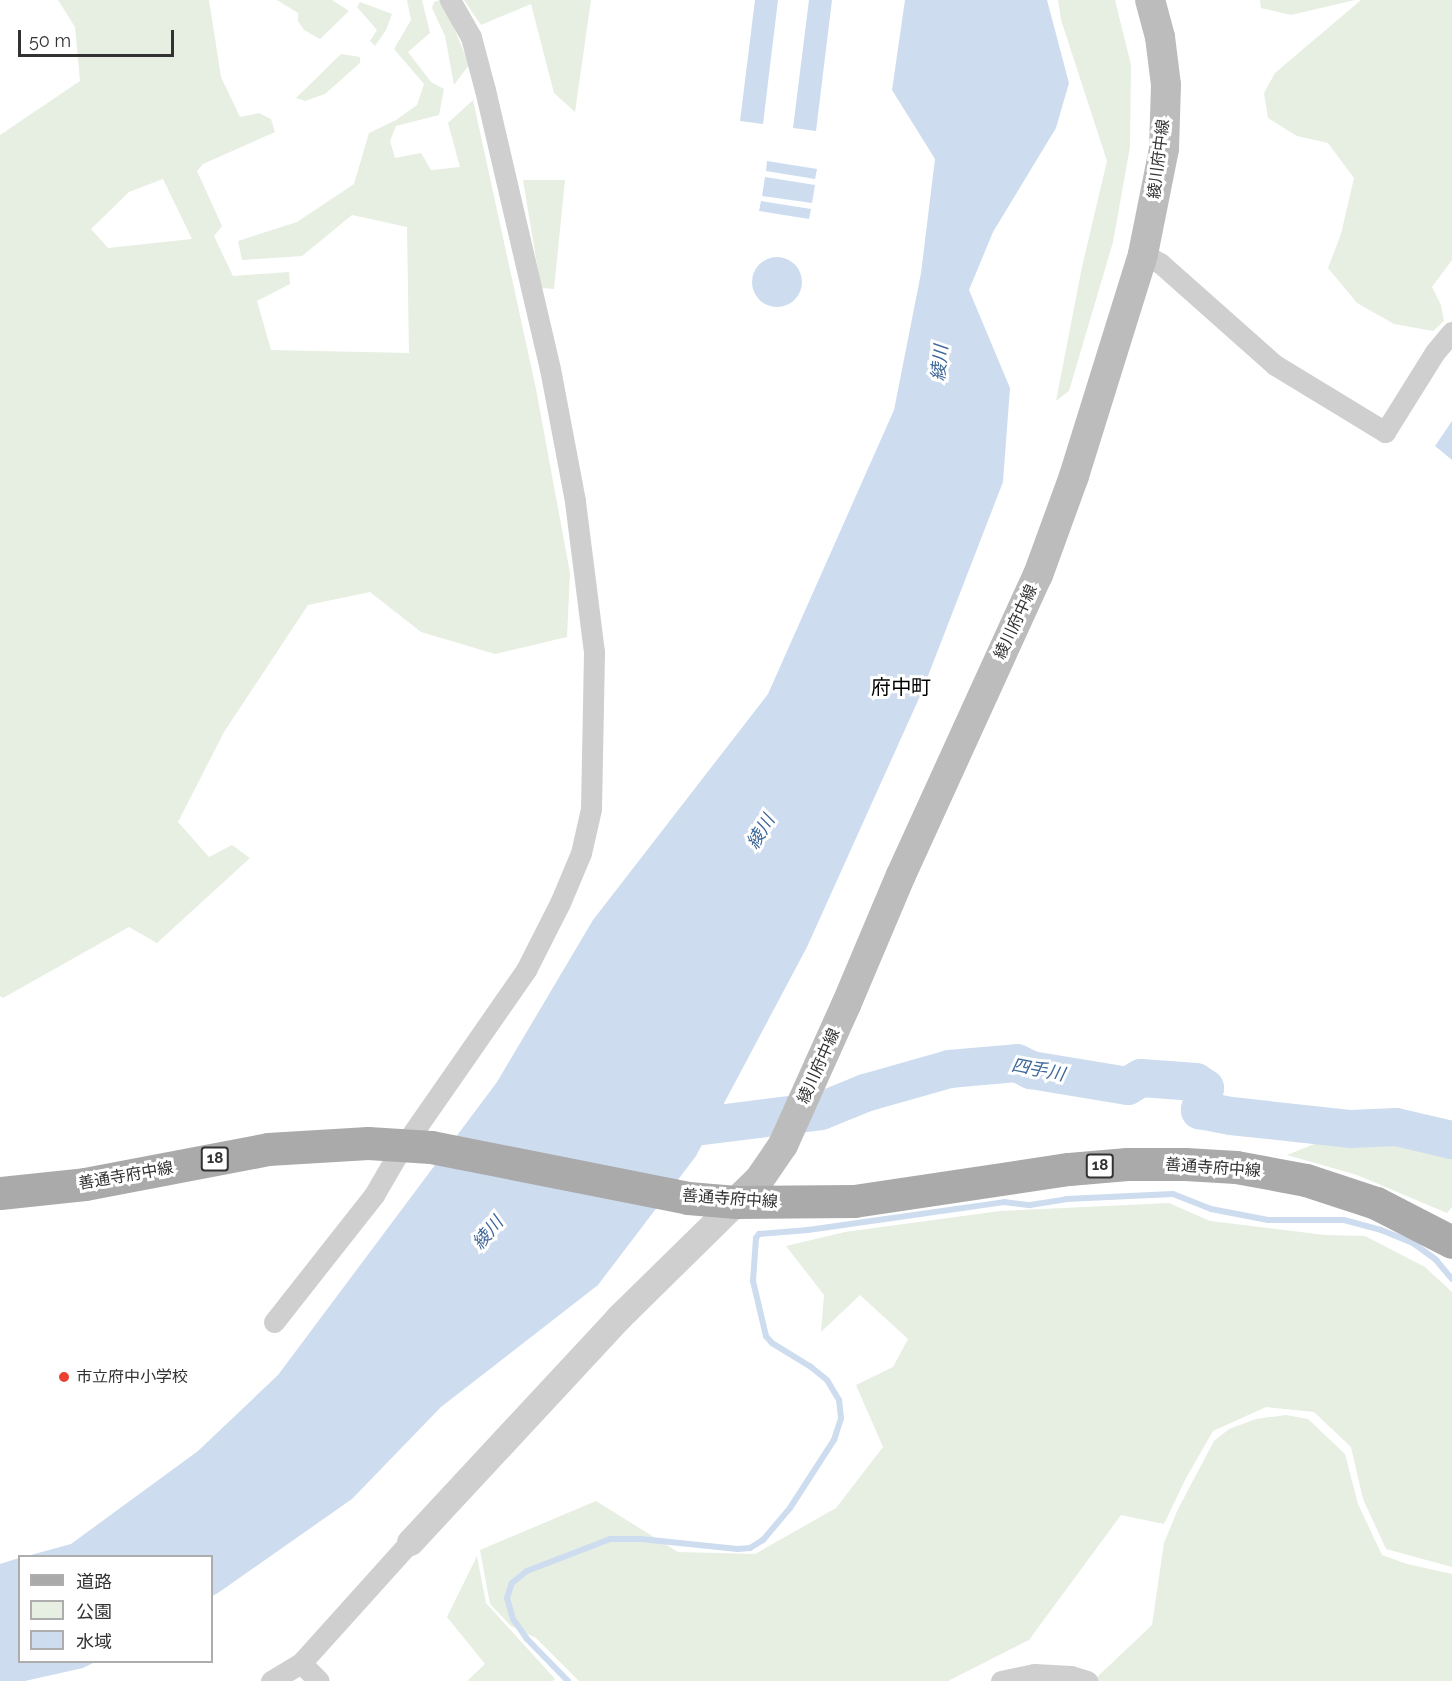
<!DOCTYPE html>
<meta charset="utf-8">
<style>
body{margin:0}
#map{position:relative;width:1452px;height:1681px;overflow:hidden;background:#fff;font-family:Raleway,"Noto Sans JP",sans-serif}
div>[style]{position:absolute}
.green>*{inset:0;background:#e6efe1}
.water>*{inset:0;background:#cdddef}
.round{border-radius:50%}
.stream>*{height:6px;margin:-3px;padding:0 3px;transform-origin:3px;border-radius:3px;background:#cdddef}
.river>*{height:38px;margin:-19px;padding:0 19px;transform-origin:19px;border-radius:19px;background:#cdddef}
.minor>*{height:21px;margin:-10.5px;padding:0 10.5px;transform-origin:10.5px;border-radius:10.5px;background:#cfcfcf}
.tertiary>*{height:27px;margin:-13.5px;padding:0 13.5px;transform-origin:13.5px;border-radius:13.5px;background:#cfcfcf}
.secondary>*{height:30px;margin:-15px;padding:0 15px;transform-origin:15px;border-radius:15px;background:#bcbcbc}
.primary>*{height:33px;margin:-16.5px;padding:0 16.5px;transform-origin:16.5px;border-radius:16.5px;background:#aaa}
.dots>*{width:16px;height:16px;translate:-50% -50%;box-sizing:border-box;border:3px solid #fff;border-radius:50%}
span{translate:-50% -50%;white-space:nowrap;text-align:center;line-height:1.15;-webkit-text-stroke:6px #fff;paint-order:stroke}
.shield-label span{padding:2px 4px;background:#fff;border:2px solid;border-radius:4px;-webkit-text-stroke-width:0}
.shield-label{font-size:15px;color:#323232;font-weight:700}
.street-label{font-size:16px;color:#323232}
.poi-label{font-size:16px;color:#323232}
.left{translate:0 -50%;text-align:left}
.water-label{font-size:18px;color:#3c6799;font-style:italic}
.quarter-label{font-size:20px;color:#000}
.legend{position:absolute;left:18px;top:1555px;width:195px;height:108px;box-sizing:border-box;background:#fff;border:2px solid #adadad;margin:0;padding:8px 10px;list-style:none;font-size:18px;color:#323232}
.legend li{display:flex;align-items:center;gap:12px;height:30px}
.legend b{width:30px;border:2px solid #adadad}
.scale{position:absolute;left:18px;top:30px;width:156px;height:27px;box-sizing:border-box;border:3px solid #323232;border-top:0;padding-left:8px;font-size:18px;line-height:21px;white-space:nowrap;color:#323232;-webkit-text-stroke:4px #fff;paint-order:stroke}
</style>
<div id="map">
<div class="green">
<i style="clip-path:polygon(evenodd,58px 0,209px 0,221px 77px,240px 117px,259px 113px,271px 119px,275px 132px,203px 164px,197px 171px,222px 226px,214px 236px,233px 276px,289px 272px,290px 284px,257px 301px,271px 350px,409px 353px,407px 227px,352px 215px,302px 256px,242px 260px,238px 241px,297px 222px,354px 184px,369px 133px,396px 120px,417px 105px,424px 84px,394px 49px,411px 20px,407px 0,422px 0,430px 33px,408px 52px,431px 82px,444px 89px,439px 115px,396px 126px,390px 141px,395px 158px,421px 153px,431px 170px,460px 167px,448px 123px,473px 100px,536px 389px,570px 573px,567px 637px,495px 654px,421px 632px,370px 592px,308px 605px,224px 732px,178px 822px,209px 857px,232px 845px,250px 858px,157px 943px,129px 927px,3px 998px,0 996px,0 135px,80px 81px,75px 27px,58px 0,163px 179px,192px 239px,108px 248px,91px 229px,129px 192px,163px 179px)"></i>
<i style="clip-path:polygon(277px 0,332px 0,349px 11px,320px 39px,304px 30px,298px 21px,298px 13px)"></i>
<i style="clip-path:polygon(440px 0,447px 10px,469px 65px,454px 85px,445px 36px,432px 8px,434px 2px)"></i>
<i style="clip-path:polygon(464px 0,591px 0,575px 112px,554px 93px,531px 4px,481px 25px)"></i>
<i style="clip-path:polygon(1058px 0,1115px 0,1131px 65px,1130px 147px,1113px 242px,1069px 391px,1056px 401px,1082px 267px,1107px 161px,1061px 20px)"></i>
<i style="clip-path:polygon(1260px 0,1355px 0,1291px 15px,1261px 8px)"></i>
<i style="clip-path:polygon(1361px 0,1452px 0,1452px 260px,1432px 287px,1441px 305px,1444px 321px,1433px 331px,1394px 324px,1357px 303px,1328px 268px,1341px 234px,1354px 178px,1328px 143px,1297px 136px,1268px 118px,1264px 93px,1275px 73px)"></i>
<i style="clip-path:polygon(360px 2px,392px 14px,386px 30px,375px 46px,370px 41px,377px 30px,357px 7px)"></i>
<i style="clip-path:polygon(341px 54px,360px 57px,360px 63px,325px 94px,305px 101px,296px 98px)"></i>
<i style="clip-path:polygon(523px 180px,565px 180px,554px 289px,541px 288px)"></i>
<i style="clip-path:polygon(1327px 1139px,1403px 1144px,1452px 1154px,1452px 1207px,1447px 1213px,1357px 1175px,1287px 1155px)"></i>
<i style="clip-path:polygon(1169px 1203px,1210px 1221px,1325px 1235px,1365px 1236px,1425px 1267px,1452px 1292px,1452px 1567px,1386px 1549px,1363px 1499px,1351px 1447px,1314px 1412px,1266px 1407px,1213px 1431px,1186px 1478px,1164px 1524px,1121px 1515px,1029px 1640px,948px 1681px,579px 1681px,536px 1638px,511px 1626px,490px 1604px,480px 1550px,596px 1501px,678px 1552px,755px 1554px,836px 1508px,883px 1447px,856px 1385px,893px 1367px,908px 1339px,860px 1295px,821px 1332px,824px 1295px,786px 1246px,845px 1232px,1000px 1211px)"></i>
<i style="clip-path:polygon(1286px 1415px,1308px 1419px,1345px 1454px,1358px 1504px,1382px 1555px,1407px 1564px,1452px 1574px,1452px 1681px,1093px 1681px,1152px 1625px,1164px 1543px,1178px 1509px,1214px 1441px,1229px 1429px,1256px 1419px)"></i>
<i style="clip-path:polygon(477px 1556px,486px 1603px,555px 1679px,553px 1681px,467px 1681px,485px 1664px,447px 1617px)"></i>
</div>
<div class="water">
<i style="clip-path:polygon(755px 0,778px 0,763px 124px,740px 121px)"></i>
<i style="clip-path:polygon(809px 0,832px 0,816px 131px,793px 128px)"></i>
<i style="clip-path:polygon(905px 0,1047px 0,1069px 83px,1056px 128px,993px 232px,969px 290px,1010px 388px,1003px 482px,921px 694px,807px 947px,696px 1156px,598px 1285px,441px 1407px,352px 1499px,218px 1593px,212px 1596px,212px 1556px,27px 1556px,71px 1544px,198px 1451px,278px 1375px,497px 1082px,593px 920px,768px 694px,894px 410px,921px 273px,935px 159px,892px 90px)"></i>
<i style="clip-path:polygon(767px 161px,817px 169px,815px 179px,766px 171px)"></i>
<i style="clip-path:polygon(765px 177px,815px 185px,812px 203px,762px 196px)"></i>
<i style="clip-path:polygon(761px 201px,811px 209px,809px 219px,759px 211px)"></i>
<i class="round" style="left:752px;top:257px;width:50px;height:50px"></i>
<i style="clip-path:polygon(1452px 421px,1452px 460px,1435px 446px)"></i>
<i style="clip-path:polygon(19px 1558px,20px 1662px,95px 1662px,83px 1668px,25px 1681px,0 1681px,0 1564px)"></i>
</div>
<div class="stream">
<i style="left:568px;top:1681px;width:59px;rotate:-134.3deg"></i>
<i style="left:527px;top:1639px;width:24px;rotate:-125deg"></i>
<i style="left:513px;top:1619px;width:22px;rotate:-106deg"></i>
<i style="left:507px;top:1598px;width:16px;rotate:-72deg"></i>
<i style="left:512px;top:1583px;width:19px;rotate:-39deg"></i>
<i style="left:527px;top:1571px;width:89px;rotate:-21.1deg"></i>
<i style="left:610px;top:1539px;width:31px"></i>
<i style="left:641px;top:1539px;width:97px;rotate:5.9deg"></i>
<i style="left:737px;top:1549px;width:13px;rotate:-4deg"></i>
<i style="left:750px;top:1548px;width:15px;rotate:-32deg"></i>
<i style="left:763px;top:1540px;width:42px;rotate:-49.8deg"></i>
<i style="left:790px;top:1508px;width:81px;rotate:-57.1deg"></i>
<i style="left:834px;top:1440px;width:23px;rotate:-72deg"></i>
<i style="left:841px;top:1418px;width:18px;rotate:-96deg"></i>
<i style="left:839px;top:1400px;width:23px;rotate:-121deg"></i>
<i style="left:827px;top:1380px;width:21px;rotate:-141deg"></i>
<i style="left:811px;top:1367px;width:46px;rotate:-148.4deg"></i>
<i style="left:772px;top:1343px;width:9px;rotate:-131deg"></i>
<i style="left:766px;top:1336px;width:57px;rotate:-103.3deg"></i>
<i style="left:753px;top:1281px;width:43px;rotate:-86deg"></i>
<i style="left:756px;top:1238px;width:5px;rotate:-53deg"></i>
<i style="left:759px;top:1234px;width:49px;rotate:-4.7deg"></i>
<i style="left:808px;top:1230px;width:198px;rotate:-8.1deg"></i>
<i style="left:1004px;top:1202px;width:26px;rotate:7deg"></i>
<i style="left:1030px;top:1205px;width:36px;rotate:-9deg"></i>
<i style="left:1066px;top:1199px;width:107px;rotate:-2.7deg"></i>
<i style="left:1173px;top:1194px;width:41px;rotate:21.5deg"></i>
<i style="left:1211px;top:1209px;width:58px;rotate:10.9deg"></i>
<i style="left:1268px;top:1220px;width:76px"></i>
<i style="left:1344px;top:1220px;width:38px;rotate:15deg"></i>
<i style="left:1381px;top:1230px;width:35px;rotate:22deg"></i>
<i style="left:1413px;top:1243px;width:29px;rotate:36deg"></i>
<i style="left:1436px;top:1260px;width:25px;rotate:50deg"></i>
</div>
<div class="river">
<i style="left:664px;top:1123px;width:16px;rotate:22deg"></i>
<i style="left:679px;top:1129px;width:143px;rotate:-7.2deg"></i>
<i style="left:821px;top:1111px;width:48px;rotate:-22.2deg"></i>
<i style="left:865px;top:1093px;width:87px;rotate:-15.9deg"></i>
<i style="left:949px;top:1069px;width:68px;rotate:-5deg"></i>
<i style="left:1017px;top:1063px;width:16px;rotate:27deg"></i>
<i style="left:1031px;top:1070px;width:98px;rotate:9.4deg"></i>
<i style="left:1128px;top:1086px;width:15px;rotate:-32deg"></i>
<i style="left:1141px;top:1078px;width:55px;rotate:4.2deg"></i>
<i style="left:1196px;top:1082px;width:11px;rotate:34deg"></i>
<i style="left:1205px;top:1088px;width:23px;rotate:103deg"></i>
<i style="left:1200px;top:1110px;width:32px;rotate:11deg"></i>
<i style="left:1231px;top:1116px;width:121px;rotate:6.2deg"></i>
<i style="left:1351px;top:1129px;width:45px;rotate:-2.5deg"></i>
<i style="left:1396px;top:1127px;width:57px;rotate:13.1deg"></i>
</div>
<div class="minor">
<i style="left:1143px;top:254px;width:19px;rotate:28deg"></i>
<i style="left:1160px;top:263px;width:154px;rotate:41.6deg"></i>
<i style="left:1275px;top:365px;width:129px;rotate:31.3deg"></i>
<i style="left:1385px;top:432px;width:94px;rotate:-58deg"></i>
<i style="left:1435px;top:352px;width:26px;rotate:-50deg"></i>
<i style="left:274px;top:1322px;width:162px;rotate:-51.8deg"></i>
<i style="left:374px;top:1195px;width:44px;rotate:-59.9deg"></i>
<i style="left:396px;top:1157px;width:228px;rotate:-55.2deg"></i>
<i style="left:526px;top:970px;width:75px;rotate:-63.1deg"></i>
<i style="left:560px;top:903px;width:54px;rotate:-67.2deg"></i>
<i style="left:581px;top:853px;width:45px;rotate:-77.2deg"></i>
<i style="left:591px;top:809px;width:157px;rotate:-88.9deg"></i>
<i style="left:594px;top:652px;width:152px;rotate:-97.2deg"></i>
<i style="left:575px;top:501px;width:134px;rotate:-100.7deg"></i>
<i style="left:550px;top:369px;width:286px;rotate:-103.1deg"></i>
<i style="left:485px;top:90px;width:55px;rotate:-104.8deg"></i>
<i style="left:471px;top:37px;width:43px;rotate:-119.6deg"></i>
<i style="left:301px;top:1663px;width:25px;rotate:45deg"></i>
<i style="left:271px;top:1681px;width:35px;rotate:-31deg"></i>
<i style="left:301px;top:1663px;width:163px;rotate:-48deg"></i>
<i style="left:1001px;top:1681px;width:34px;rotate:-12deg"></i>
<i style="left:1034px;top:1674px;width:37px;rotate:3deg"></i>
<i style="left:1071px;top:1676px;width:17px;rotate:17deg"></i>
</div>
<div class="tertiary">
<i style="left:410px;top:1542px;width:306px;rotate:-47.1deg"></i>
<i style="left:618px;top:1318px;width:165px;rotate:-44.5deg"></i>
</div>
<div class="secondary">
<i style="left:736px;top:1202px;width:32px;rotate:-44deg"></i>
<i style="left:759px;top:1180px;width:42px;rotate:-55.6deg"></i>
<i style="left:783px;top:1145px;width:154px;rotate:-65.8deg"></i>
<i style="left:846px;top:1005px;width:141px;rotate:-67.1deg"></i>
<i style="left:901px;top:875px;width:330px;rotate:-65.5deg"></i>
<i style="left:1038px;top:575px;width:105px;rotate:-70deg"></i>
<i style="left:1074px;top:476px;width:232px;rotate:-72.7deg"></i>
<i style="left:1143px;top:254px;width:107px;rotate:-78.7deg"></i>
<i style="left:1164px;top:149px;width:64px;rotate:-88.2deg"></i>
<i style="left:1166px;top:85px;width:48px;rotate:-97.1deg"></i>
<i style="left:1160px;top:37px;width:38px;rotate:-105deg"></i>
</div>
<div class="primary">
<i style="left:0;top:1193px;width:85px;rotate:-6deg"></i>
<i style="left:85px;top:1184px;width:186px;rotate:-10.8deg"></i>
<i style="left:268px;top:1149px;width:100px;rotate:-3.4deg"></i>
<i style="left:368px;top:1143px;width:63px;rotate:3.6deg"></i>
<i style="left:431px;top:1147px;width:262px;rotate:11.2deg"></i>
<i style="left:688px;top:1198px;width:48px;rotate:4.8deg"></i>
<i style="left:736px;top:1202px;width:118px;rotate:-0.5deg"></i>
<i style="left:854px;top:1201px;width:217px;rotate:-8.5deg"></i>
<i style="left:1069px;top:1169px;width:58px;rotate:-4.9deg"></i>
<i style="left:1127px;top:1164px;width:58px"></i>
<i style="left:1185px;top:1164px;width:51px;rotate:3.4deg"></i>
<i style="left:1236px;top:1167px;width:71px;rotate:10.5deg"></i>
<i style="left:1306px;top:1180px;width:74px;rotate:18.2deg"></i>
<i style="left:1376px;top:1203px;width:85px;rotate:27.2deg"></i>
</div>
<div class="dots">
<i style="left:64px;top:1377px;background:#eb4133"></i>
</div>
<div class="shield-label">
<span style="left:215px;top:1159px">18</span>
<span style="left:1100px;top:1166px">18</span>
</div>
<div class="street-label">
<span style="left:1159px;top:159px;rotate:-83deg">綾川府中線</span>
<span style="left:1016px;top:622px;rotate:-65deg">綾川府中線</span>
<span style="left:819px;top:1066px;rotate:-66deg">綾川府中線</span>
<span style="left:1213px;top:1168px;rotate:4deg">善通寺府中線</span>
<span style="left:126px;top:1176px;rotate:-10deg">善通寺府中線</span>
<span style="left:730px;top:1199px;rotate:4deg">善通寺府中線</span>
</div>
<div class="poi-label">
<span class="left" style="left:76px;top:1377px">市立府中小学校</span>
</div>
<div class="water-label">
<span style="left:940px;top:363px;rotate:-85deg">綾川</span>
<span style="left:761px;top:832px;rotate:-59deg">綾川</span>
<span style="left:1038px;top:1070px;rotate:11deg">四手川</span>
<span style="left:488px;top:1233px;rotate:-50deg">綾川</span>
</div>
<div class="quarter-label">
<span style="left:901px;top:687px">府中町</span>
</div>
<ul class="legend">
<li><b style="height:8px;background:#aaa"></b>道路</li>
<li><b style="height:16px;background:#e6efe1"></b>公園</li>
<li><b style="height:16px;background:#cdddef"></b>水域</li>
</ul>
<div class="scale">50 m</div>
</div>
